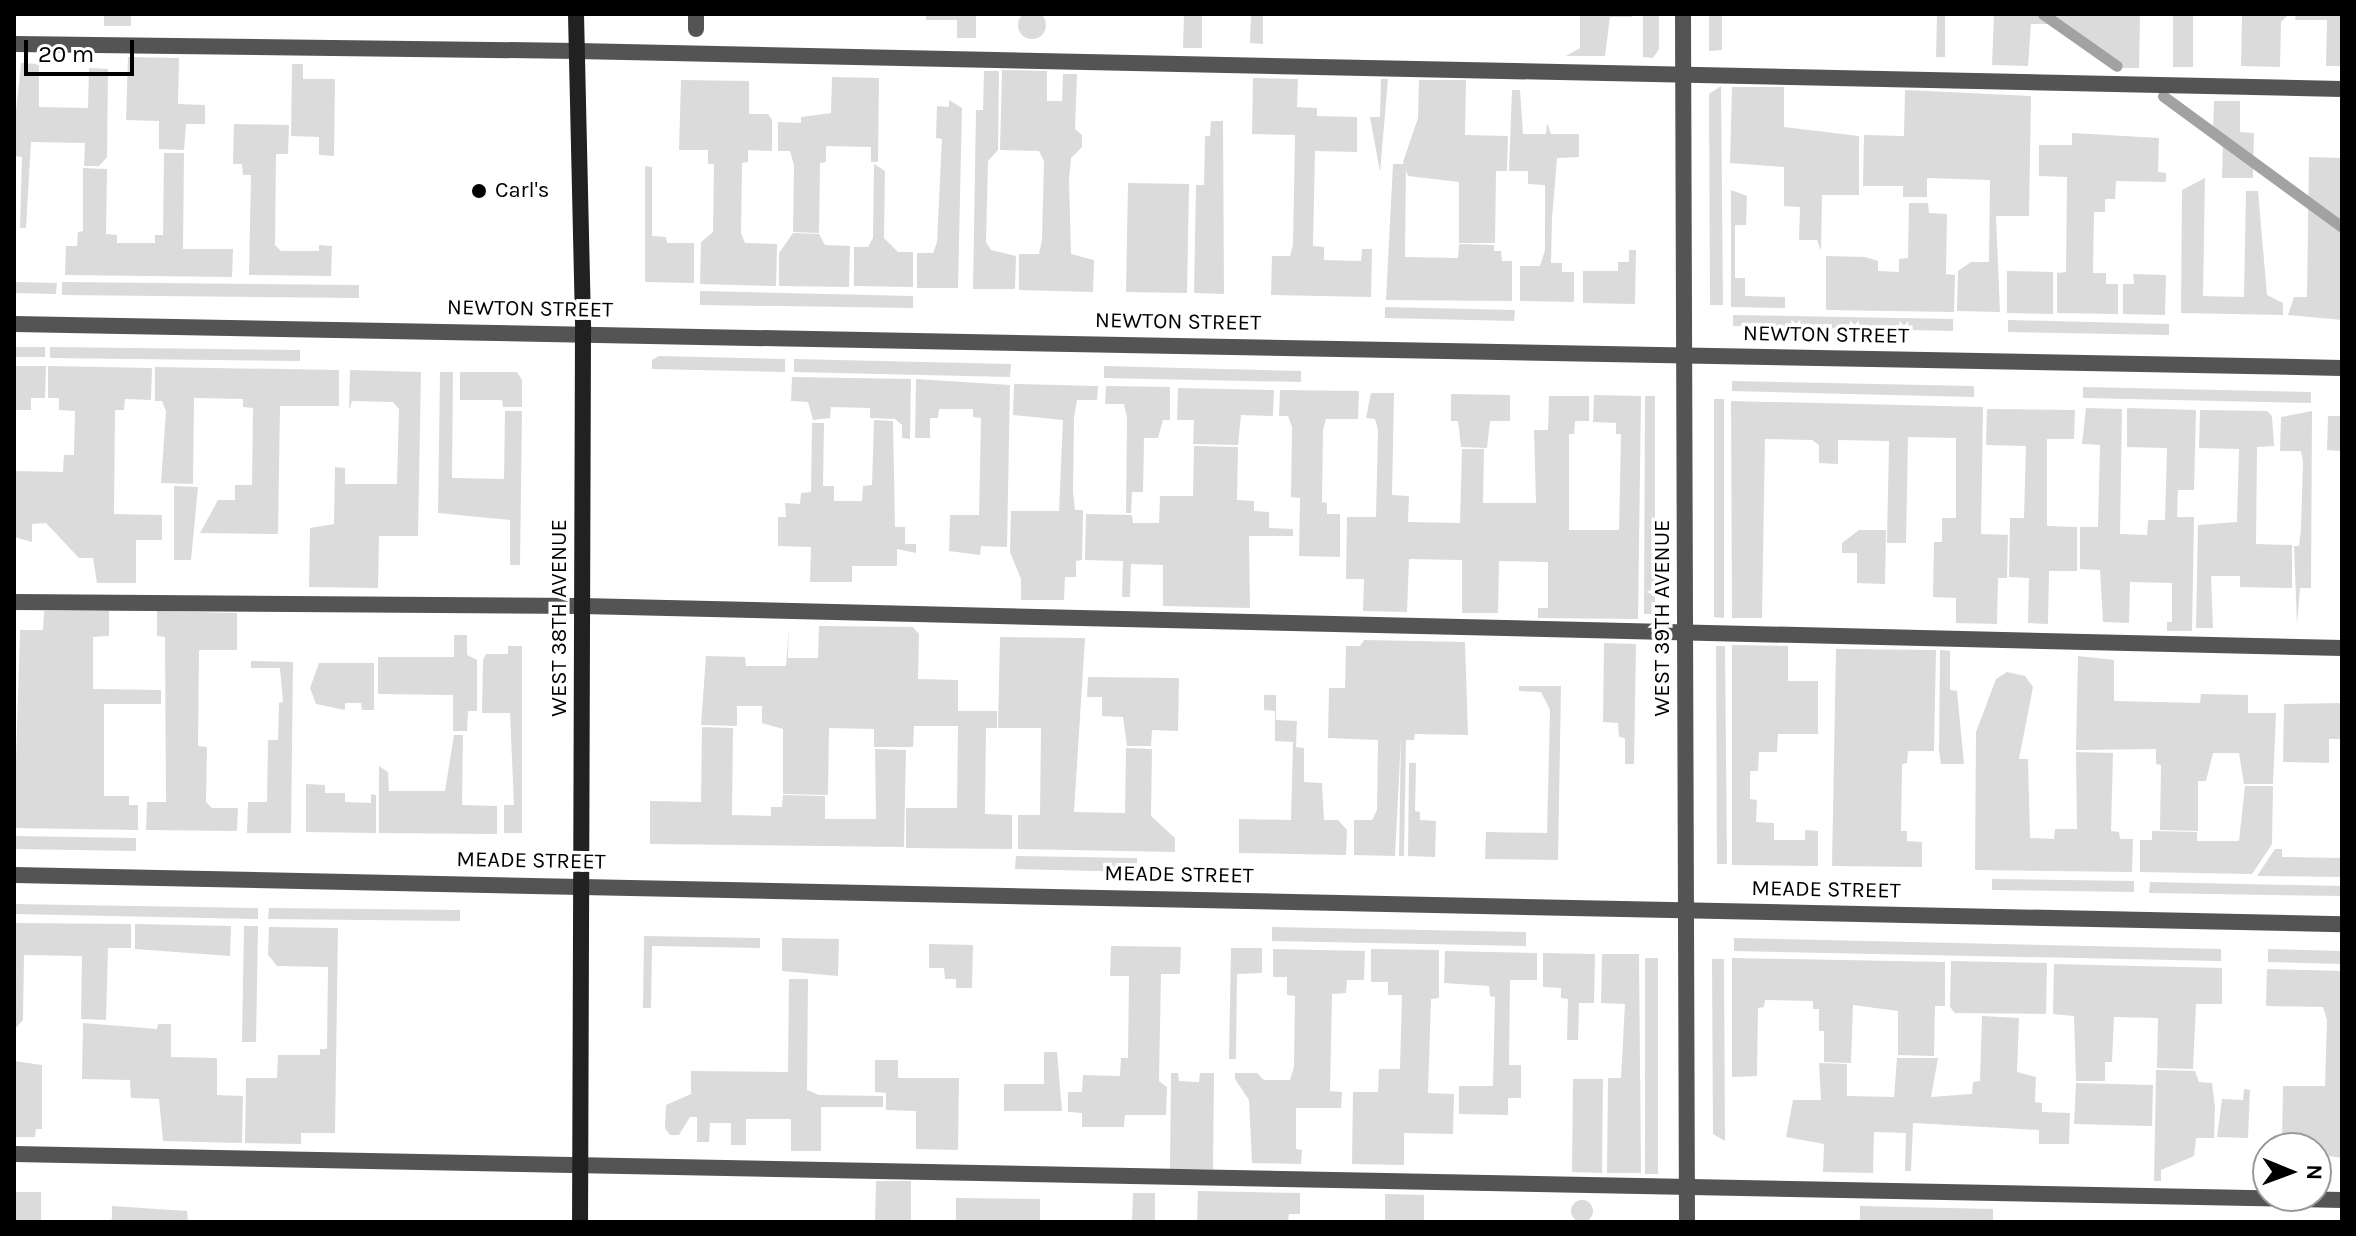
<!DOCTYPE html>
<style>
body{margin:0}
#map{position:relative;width:2356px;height:1236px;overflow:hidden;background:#fff;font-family:Karla,sans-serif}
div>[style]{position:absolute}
.green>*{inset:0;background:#dbdbdb}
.round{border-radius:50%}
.stream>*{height:11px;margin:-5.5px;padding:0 5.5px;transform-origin:5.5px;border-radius:5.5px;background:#a2a2a2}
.lane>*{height:16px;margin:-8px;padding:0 8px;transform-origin:8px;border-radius:8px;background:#545454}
.street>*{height:16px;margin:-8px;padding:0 8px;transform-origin:8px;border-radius:8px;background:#545454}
.secondary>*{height:16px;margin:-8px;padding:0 8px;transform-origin:8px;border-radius:8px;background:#212121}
.dots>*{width:22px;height:22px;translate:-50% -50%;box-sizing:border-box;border:4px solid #fff;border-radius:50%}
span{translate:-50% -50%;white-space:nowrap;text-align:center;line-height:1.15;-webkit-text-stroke:7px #fff;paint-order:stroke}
.poi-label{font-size:22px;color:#000}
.left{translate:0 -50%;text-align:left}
.street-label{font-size:22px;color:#000}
.frame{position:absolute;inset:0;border:16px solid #000;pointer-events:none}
.north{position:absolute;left:2252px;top:1132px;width:80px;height:80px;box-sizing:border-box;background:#fff;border:2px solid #999;border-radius:50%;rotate:91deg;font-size:22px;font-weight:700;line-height:32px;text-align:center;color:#000}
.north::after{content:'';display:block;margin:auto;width:28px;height:36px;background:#000;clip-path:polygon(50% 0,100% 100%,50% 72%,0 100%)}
.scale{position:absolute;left:24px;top:40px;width:110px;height:36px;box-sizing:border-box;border:4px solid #000;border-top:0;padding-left:10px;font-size:24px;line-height:28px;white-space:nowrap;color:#000;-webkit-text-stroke:6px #fff;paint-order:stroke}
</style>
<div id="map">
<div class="green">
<i class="round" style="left:1018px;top:11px;width:28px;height:28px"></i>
<i style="clip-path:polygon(104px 14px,131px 14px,131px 26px,104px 26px)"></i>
<i style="clip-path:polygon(926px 14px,976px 14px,976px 38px,957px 38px,957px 20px,926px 20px)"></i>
<i style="clip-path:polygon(1184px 14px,1202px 14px,1202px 48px,1183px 48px)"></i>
<i style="clip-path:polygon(1251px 14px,1263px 14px,1263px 44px,1250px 43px)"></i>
<i style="clip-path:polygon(1580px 14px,1632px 14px,1632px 17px,1610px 17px,1605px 56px,1566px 56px,1580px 48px)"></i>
<i style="clip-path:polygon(1643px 14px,1659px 14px,1659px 49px,1653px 58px,1643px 57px)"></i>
<i style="clip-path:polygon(1709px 14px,1722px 14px,1722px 50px,1709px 51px)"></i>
<i style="clip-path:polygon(1937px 14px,1945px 14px,1945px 57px,1936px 57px)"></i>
<i style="clip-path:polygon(1994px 14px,2140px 14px,2139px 68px,2111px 68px,2052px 24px,2031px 24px,2028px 66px,1992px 65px)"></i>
<i style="clip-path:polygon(2173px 14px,2198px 14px,2193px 16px,2193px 67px,2173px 67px)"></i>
<i style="clip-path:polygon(2289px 14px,2281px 22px,2280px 67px,2241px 66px,2242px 16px,2219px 14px)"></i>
<i style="clip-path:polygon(2296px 14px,2342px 14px,2342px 66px,2326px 66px,2327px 20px,2295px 20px)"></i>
<i style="clip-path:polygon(128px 57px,179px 58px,178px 104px,205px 105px,205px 124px,186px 124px,184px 150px,159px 149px,159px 121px,126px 120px)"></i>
<i style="clip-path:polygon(21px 63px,39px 64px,39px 107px,88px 108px,89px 68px,108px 69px,107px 157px,99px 166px,84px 166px,85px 143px,31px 142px,26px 228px,20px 228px,22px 157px,16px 156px,14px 130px)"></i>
<i style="clip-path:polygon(292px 64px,303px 64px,303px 79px,335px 79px,334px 156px,319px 155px,319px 137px,291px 136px)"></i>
<i style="clip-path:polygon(1002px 70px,1047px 71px,1047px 101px,1062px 101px,1063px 74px,1077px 74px,1075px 129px,1082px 135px,1082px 147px,1071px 158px,1069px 179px,1071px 254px,1094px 260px,1093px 292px,1019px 290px,1019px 254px,1039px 254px,1042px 240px,1044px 161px,1039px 151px,1000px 150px)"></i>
<i style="clip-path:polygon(984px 71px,999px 71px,998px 150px,988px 161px,986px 242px,991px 250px,1016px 256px,1015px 289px,973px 289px,976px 110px,983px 110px)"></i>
<i style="clip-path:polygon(832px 77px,879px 78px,878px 162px,871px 162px,871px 147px,826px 146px,826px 162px,820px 163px,819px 233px,793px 232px,794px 165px,790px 151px,778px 151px,778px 122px,801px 123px,801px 117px,831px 113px)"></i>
<i style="clip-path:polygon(1253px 78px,1298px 79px,1297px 107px,1317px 108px,1317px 116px,1357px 117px,1357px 152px,1315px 151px,1313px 246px,1324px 247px,1324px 260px,1361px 261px,1362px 249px,1372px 249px,1371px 297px,1271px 295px,1272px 256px,1290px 256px,1293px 245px,1295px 135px,1252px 134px)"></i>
<i style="clip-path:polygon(1381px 79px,1388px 79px,1380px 172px,1370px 117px,1380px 117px)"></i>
<i style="clip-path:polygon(681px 80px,749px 81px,749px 114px,768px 114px,772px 120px,772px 151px,748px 150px,748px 162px,742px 163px,741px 233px,745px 243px,777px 244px,776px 286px,700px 284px,701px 242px,713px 232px,714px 164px,708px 164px,708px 150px,679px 150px)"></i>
<i style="clip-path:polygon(1419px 80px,1466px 80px,1465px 135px,1508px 136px,1507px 171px,1496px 171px,1495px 243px,1459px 243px,1459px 182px,1408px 176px,1403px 162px,1418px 118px)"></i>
<i style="clip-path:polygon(1721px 86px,1723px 305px,1710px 305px,1709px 94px)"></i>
<i style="clip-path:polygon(1732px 87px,1784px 87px,1784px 127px,1859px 136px,1859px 195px,1822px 195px,1821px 251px,1817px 240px,1799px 240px,1800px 207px,1784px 206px,1784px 167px,1730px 163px)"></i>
<i style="clip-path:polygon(1512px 90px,1520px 90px,1523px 134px,1546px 134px,1547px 123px,1551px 134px,1579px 134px,1579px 157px,1557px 158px,1552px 219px,1551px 263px,1562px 263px,1562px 272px,1574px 272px,1574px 302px,1520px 301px,1520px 266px,1540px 266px,1545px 250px,1545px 185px,1528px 184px,1528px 171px,1509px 171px)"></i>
<i style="clip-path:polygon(1905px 90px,2031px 96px,2029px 216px,1996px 216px,2000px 312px,1957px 311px,1958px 271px,1971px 262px,1989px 262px,1990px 180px,1927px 178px,1927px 197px,1903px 197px,1903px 186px,1863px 186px,1864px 135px,1904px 136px)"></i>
<i style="clip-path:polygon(949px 100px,962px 108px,958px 288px,917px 288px,917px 253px,933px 253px,937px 242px,942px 139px,936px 138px,937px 106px,949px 107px)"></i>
<i style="clip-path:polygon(2214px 101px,2240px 101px,2240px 132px,2254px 133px,2253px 178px,2222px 178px,2223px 140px,2213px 132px)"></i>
<i style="clip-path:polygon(1211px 121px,1223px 121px,1224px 294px,1194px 293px,1196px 185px,1204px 185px,1205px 136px,1210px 136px)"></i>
<i style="clip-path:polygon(234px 124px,289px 125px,288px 154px,276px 154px,275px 245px,281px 251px,319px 251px,319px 245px,332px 246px,331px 276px,249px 275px,251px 175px,243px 175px,242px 164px,233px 164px)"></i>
<i style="clip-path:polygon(2072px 133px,2159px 138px,2158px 172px,2166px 173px,2166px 182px,2116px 181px,2115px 199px,2105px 199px,2105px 212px,2094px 212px,2093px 273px,2106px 273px,2106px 284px,2118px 284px,2118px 314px,2057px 313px,2057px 273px,2066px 272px,2067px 177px,2039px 176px,2039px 145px,2072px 145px)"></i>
<i style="clip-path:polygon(164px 153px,184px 153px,183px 249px,233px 249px,232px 277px,65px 275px,66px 246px,77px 246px,78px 232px,83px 231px,83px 168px,107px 169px,106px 234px,117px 235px,117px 243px,155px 243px,155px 235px,163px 235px)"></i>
<i style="clip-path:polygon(2309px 157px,2342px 158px,2342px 320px,2288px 315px,2294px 297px,2307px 297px)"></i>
<i style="clip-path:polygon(874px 164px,885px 171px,884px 238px,898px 252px,913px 252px,913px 287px,854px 286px,854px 247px,868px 247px,873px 238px)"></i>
<i style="clip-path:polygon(1393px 164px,1406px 164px,1405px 257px,1458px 258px,1459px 244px,1494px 245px,1494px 251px,1501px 251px,1502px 261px,1512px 261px,1512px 301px,1386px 300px)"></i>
<i style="clip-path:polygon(645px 166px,652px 167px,652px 236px,666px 237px,667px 243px,694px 243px,694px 283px,645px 282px)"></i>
<i style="clip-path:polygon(2205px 178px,2203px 296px,2244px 297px,2246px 191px,2258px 191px,2267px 295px,2283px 303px,2283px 315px,2181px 313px,2182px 190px)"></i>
<i style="clip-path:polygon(1128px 183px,1189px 184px,1187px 293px,1126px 292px)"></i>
<i style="clip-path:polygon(1731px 190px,1747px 196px,1746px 225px,1735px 225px,1735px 278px,1745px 278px,1745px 296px,1785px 297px,1785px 308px,1731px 307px)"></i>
<i style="clip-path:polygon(1909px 203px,1928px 203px,1929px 213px,1947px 214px,1946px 274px,1955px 275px,1954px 312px,1826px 310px,1826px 256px,1865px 257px,1878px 261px,1878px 271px,1899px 272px,1899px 259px,1908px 258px)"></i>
<i style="clip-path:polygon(793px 233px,819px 234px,825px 245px,850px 246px,849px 287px,779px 286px,779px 253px)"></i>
<i style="clip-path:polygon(1629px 250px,1636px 250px,1635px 304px,1583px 303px,1583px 271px,1618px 271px,1618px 262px,1629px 262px)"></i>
<i style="clip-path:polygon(2007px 271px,2053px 272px,2053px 314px,2007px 313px)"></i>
<i style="clip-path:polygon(2133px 274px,2166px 275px,2165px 315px,2123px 314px,2123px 284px,2134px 284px)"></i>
<i style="clip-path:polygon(14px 282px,57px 283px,56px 294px,14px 293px)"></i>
<i style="clip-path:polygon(62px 282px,359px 285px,359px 298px,62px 295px)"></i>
<i style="clip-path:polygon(700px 291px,913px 296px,913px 308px,700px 305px)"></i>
<i style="clip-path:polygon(1385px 307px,1515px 310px,1514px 321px,1385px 318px)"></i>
<i style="clip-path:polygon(1733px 315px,1953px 319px,1953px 331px,1733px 326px)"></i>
<i style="clip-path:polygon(2008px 320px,2169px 324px,2169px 335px,2008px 332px)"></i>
<i style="clip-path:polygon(14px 347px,45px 347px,45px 357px,14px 357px)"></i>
<i style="clip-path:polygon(50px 347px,300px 350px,300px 361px,50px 358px)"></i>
<i style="clip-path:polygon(659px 356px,785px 359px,785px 372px,652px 369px,652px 360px)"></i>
<i style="clip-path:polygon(794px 359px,1011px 364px,1010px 377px,794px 372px)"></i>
<i style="clip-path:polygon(14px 366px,46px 366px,45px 398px,31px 398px,31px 410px,14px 410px)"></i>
<i style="clip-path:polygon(48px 366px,152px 368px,151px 400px,125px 399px,124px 410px,115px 410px,114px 514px,162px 515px,162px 540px,136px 540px,136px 583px,97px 583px,93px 558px,79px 558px,46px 523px,32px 524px,32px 542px,14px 537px,14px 471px,63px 472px,64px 455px,74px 455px,75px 411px,59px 410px,59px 398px,48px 398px)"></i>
<i style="clip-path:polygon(1104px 366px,1301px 371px,1301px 382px,1104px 378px)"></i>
<i style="clip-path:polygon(155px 367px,339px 370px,339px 406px,280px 406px,278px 534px,200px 533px,218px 500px,235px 500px,235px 485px,252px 485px,253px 408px,243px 407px,243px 399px,194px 398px,193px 484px,161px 483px,166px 411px,162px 401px,155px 401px)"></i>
<i style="clip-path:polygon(350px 370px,421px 372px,418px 536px,379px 536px,378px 588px,309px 587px,310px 528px,334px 524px,335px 467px,345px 468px,345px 484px,397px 484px,399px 409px,393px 402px,352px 401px,349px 410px)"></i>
<i style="clip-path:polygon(440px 372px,453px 372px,452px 478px,504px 479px,505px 411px,522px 411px,520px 565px,510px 565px,510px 520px,438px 513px)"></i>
<i style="clip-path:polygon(460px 372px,517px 372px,522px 380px,522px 407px,503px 407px,502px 400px,460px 400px)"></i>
<i style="clip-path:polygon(792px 377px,911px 379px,910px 439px,902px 438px,902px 425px,895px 419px,870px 418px,870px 408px,831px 407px,830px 418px,813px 420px,808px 402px,791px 401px)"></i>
<i style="clip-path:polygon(916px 379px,1010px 385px,1007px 547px,981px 546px,980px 555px,949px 551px,950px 515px,979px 515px,981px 418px,973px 417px,973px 409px,939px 409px,938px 418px,930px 418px,930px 438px,915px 438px)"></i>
<i style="clip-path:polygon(1732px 381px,1974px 386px,1974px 397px,1732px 391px)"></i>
<i style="clip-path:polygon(1014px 384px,1098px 386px,1097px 400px,1077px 400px,1074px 418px,1073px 492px,1075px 510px,1083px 510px,1082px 560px,1076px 561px,1076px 577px,1065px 577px,1064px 600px,1021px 600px,1021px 579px,1010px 552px,1011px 511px,1059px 511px,1063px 420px,1013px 415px)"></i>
<i style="clip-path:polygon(1106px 386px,1170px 387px,1170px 420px,1163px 420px,1158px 438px,1144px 438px,1143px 492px,1132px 492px,1131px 513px,1126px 513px,1127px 418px,1124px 404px,1105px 404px)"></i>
<i style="clip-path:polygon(2083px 387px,2311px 392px,2311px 403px,2083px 398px)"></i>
<i style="clip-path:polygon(1178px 388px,1274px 390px,1273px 416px,1241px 415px,1238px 445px,1193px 444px,1194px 420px,1177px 420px)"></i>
<i style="clip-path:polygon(1280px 390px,1359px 391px,1358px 419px,1326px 419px,1323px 430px,1322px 502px,1327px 503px,1327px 514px,1340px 514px,1340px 557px,1299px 556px,1300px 498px,1291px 497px,1292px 427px,1288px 416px,1279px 416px)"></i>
<i style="clip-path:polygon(1371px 393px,1394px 393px,1392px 495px,1409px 496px,1408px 522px,1460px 523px,1462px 449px,1484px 449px,1483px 503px,1536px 503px,1534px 430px,1548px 430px,1549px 396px,1589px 396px,1589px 421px,1575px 421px,1574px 434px,1569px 434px,1569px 530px,1619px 530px,1621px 434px,1616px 434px,1616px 423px,1593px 422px,1594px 395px,1641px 396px,1638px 619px,1538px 618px,1538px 608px,1548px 608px,1548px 562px,1499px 561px,1498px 613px,1462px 613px,1462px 560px,1409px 559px,1407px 612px,1363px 611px,1364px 579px,1346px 579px,1347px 517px,1376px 517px,1378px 430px,1375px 419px,1366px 418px)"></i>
<i style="clip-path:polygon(1451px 394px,1510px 395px,1510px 421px,1490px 421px,1487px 448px,1461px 447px,1458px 421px,1451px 421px)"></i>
<i style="clip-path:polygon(1645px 396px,1655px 396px,1655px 614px,1644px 614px)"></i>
<i style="clip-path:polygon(1714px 399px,1724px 399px,1724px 618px,1714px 617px)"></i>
<i style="clip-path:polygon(1731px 401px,1983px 407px,1981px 534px,2008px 535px,2007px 578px,1998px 578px,1997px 624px,1956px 623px,1956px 598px,1933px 597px,1934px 542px,1942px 542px,1942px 518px,1956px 518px,1956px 438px,1908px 437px,1906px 543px,1887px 543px,1889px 441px,1838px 440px,1838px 464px,1819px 463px,1819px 445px,1812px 440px,1765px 439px,1762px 618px,1732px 618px)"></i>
<i style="clip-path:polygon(2086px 408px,2122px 409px,2120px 534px,2147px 535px,2148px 520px,2165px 520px,2167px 448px,2127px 447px,2127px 408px,2196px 410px,2194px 490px,2178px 490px,2177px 517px,2194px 517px,2192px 631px,2167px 631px,2167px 622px,2172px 622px,2172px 583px,2130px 582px,2129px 623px,2103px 622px,2100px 570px,2080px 569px,2080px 527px,2098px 527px,2100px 445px,2082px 444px)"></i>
<i style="clip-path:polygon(1987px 409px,2075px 410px,2074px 439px,2047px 439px,2047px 526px,2077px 527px,2077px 571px,2049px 571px,2048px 624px,2028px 623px,2029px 578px,2009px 577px,2010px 518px,2024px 518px,2026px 446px,1986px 445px)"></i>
<i style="clip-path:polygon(2200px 410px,2267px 411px,2272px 416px,2274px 446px,2257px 447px,2256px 544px,2292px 545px,2292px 588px,2240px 587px,2240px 576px,2211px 576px,2213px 628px,2196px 628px,2198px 525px,2237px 522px,2239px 449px,2199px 448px)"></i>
<i style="clip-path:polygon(2312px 411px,2311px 588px,2300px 588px,2297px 625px,2294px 546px,2299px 546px,2301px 529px,2303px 462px,2301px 451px,2280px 451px,2281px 417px)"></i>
<i style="clip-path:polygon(2328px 416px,2342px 416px,2342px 451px,2327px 450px)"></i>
<i style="clip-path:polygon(874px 420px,893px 421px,895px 527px,905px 527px,905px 544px,916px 544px,916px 553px,897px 549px,897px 566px,852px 566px,852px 582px,810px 582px,811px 547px,778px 546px,778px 517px,786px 517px,785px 503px,800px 504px,801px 493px,811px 492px,812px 423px,824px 423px,823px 486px,834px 486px,834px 501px,862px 501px,863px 486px,872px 485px)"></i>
<i style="clip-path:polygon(1194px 446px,1238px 447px,1237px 500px,1254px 501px,1254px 511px,1269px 512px,1269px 528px,1293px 529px,1293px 536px,1249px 536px,1250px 608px,1163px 606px,1163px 565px,1131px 564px,1130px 597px,1122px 597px,1123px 561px,1085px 560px,1086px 514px,1132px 515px,1133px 523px,1159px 523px,1160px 496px,1193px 496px)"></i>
<i style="clip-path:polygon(174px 486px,198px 487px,191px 560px,174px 560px)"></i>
<i style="clip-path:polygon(1859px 530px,1886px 530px,1885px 584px,1857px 583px,1857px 553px,1842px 553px,1842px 543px)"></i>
<i style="clip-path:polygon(44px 611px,109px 611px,109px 636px,93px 637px,93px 689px,161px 690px,161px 704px,104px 704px,104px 796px,129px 796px,129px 805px,138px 805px,138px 830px,14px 828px,20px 630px,43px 630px)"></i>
<i style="clip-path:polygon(157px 611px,237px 613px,237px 650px,199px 650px,198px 746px,207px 747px,206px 802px,212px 808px,238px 808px,237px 831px,146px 830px,147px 802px,166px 802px,165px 637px,157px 636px)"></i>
<i style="clip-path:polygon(819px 626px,913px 627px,919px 634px,918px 679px,958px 680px,958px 711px,997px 711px,997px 728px,986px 728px,985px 814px,1012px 815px,1012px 849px,906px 848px,906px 808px,957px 808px,958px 726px,914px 726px,913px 747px,874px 747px,874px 729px,829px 728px,828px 795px,783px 794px,783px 729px,762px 723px,762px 706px,737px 706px,737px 726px,701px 725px,706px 656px,745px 657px,746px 666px,786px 666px,789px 627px,788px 658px,818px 658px)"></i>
<i style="clip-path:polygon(454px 635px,467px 635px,467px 655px,477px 660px,477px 711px,468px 711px,467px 731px,453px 731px,453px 695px,378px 694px,378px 657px,454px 657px)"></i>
<i style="clip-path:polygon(1000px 637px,1085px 638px,1074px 812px,1125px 813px,1126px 748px,1152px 749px,1151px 816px,1175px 838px,1175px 852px,1018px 849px,1018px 815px,1040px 815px,1041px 728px,998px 728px)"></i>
<i style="clip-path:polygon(1364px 640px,1465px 642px,1468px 735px,1415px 734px,1414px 740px,1406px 740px,1404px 856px,1399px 856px,1401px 738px,1395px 856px,1354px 855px,1354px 820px,1372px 820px,1377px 810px,1378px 740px,1328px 738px,1329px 688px,1345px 688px,1346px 646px,1360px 646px)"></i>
<i style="clip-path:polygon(1604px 643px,1636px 644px,1634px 764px,1625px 764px,1625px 738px,1619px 737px,1618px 723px,1603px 722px)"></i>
<i style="clip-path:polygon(1732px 645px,1788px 646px,1788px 681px,1818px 681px,1818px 734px,1778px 734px,1777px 752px,1759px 752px,1758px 771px,1750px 771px,1750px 799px,1757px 800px,1756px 822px,1774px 823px,1774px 840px,1805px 840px,1805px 830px,1818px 831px,1818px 866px,1732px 865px)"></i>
<i style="clip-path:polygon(508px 646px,522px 646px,522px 833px,504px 833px,504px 805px,514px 805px,510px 713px,482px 713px,483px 660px,486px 654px,508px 654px)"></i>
<i style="clip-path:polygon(1716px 646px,1725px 646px,1727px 864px,1717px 864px)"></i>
<i style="clip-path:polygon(1836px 649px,1936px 650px,1934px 751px,1908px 751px,1907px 763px,1902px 764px,1901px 831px,1907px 831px,1907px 841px,1922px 842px,1922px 867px,1832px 866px)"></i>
<i style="clip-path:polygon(1940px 650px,1950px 651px,1950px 690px,1957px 691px,1964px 764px,1941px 764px,1939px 751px)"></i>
<i style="clip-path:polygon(2078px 656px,2114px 660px,2114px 701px,2200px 703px,2201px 694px,2248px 695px,2248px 713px,2276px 713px,2273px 784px,2244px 784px,2239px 753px,2213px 753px,2206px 781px,2198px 781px,2198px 831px,2160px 830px,2161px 765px,2156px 764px,2156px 749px,2076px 750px)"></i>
<i style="clip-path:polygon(251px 661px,293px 662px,291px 833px,247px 833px,248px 802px,267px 802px,268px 740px,278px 740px,279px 703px,283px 702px,280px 668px,251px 668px)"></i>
<i style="clip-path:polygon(319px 663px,374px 663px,374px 710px,362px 710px,361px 703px,345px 703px,345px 710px,316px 704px,310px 688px)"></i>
<i style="clip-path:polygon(2007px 672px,2025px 676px,2033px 687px,2019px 759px,2028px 759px,2030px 838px,2054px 839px,2055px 829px,2077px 829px,2076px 752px,2113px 753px,2111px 831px,2119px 832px,2120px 839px,2133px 839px,2132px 872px,1975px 870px,1976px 732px,1996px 679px)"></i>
<i style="clip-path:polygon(1088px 677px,1179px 678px,1178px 731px,1152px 730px,1151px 746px,1127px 746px,1123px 717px,1102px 716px,1102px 697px,1087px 697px)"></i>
<i style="clip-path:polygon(1519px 686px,1561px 686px,1558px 860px,1485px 859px,1486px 832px,1547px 833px,1550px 710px,1541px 692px,1519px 691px)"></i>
<i style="clip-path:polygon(1264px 695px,1276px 695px,1276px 720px,1297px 721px,1296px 747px,1304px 748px,1304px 782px,1322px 783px,1324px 820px,1338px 820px,1347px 830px,1346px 855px,1239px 853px,1239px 819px,1291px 820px,1293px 742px,1275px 741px,1275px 711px,1264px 710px)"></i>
<i style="clip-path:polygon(2342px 703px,2342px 739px,2329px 739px,2329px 763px,2283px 762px,2284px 704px)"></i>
<i style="clip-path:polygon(702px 727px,733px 728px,732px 815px,771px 816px,771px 807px,782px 807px,783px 795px,825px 796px,825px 819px,876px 819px,875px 749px,906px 750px,904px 847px,650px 844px,650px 801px,701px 802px)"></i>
<i style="clip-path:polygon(454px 735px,463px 735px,462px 805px,497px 806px,497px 834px,379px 833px,379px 766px,388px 772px,389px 791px,445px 791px)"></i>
<i style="clip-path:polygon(1409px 763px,1416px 763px,1415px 811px,1420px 812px,1420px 820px,1436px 821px,1435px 857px,1408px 856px)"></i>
<i style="clip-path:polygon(306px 784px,325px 785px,325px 793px,345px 793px,345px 802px,371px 803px,371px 794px,376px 795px,376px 833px,306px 832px)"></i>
<i style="clip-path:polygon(2245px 786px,2273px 786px,2272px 844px,2252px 874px,2140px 872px,2140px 840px,2152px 840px,2152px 831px,2197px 832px,2197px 841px,2239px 841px)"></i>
<i style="clip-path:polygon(14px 836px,136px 838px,136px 851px,14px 849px)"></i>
<i style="clip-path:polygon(2275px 849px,2282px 849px,2282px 857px,2342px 858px,2342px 877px,2257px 876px)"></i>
<i style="clip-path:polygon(1016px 856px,1137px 858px,1137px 872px,1015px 869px)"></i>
<i style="clip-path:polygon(1992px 879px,2134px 881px,2134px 892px,1992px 890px)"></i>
<i style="clip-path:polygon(2150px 882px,2342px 886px,2342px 896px,2149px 893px)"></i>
<i style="clip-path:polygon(14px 904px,258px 908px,258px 919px,14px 914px)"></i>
<i style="clip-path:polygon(269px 908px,460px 910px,460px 921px,268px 919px)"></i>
<i style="clip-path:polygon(14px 923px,131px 924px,131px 948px,108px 948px,106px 1020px,81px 1019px,82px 956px,24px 955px,23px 1020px,14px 1030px)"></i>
<i style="clip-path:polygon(135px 924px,231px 926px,230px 956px,135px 949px)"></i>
<i style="clip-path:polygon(244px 926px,258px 926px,256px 1042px,242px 1042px)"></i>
<i style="clip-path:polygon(269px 927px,338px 928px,335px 1133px,301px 1133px,301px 1144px,245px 1143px,246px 1078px,277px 1078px,278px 1055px,320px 1055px,320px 1049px,327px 1049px,328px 967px,277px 966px,268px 955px)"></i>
<i style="clip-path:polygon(1272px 927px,1526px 932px,1526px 946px,1272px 941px)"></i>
<i style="clip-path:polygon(644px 936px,760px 938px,760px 948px,652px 946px,651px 1008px,643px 1008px)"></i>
<i style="clip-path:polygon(782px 938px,839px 939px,838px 976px,782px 971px)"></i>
<i style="clip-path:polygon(1734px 938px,2221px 949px,2221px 961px,1734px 951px)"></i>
<i style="clip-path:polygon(929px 944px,973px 945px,972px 988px,956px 988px,956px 979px,945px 979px,944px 968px,929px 968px)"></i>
<i style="clip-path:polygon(1111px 946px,1181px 947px,1180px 974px,1161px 974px,1159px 1081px,1167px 1087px,1166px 1115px,1125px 1115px,1124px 1127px,1082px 1127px,1082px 1113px,1068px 1112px,1068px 1092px,1082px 1092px,1083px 1075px,1120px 1076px,1121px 1058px,1128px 1058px,1129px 976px,1110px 976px)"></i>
<i style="clip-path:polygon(1231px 948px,1262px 948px,1262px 973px,1237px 974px,1236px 1059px,1229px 1059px)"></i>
<i style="clip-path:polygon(1273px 949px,1365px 951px,1364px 980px,1347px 980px,1346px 993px,1332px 994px,1330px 1091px,1342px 1092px,1341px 1108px,1296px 1108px,1296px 1149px,1302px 1150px,1301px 1164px,1252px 1163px,1249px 1100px,1235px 1079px,1235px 1073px,1257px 1073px,1264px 1080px,1290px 1080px,1294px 1067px,1295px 996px,1287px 995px,1287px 977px,1273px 977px)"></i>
<i style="clip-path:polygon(1371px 949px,1439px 950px,1439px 998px,1431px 999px,1428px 1093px,1454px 1094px,1453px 1134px,1404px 1133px,1404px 1165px,1352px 1164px,1353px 1092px,1378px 1092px,1379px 1069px,1400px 1069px,1402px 995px,1388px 995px,1388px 982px,1371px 982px)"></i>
<i style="clip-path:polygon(2268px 949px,2342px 951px,2342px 964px,2268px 962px)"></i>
<i style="clip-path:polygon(1445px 951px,1537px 953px,1537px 980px,1510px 980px,1509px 1065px,1521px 1065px,1521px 1098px,1508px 1098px,1508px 1115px,1459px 1114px,1459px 1086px,1493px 1086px,1495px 997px,1490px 996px,1489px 986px,1444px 983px)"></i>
<i style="clip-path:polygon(1543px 953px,1595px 954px,1594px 1003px,1579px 1003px,1578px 1040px,1567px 1040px,1568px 999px,1561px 998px,1561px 988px,1543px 987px)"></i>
<i style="clip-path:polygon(1602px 954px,1639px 954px,1641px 1173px,1607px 1173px,1608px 1078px,1621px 1078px,1625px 1004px,1601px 1003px)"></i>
<i style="clip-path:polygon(1645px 958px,1658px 958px,1658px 1174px,1645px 1174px)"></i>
<i style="clip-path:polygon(1732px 958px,1945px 962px,1945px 1006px,1935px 1006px,1934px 1056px,1898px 1055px,1898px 1011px,1853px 1005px,1851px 1063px,1824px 1062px,1824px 1031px,1819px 1031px,1819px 1009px,1813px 1009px,1813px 1001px,1765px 1000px,1764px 1007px,1758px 1008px,1757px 1076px,1732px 1077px)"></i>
<i style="clip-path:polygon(1712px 959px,1724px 959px,1725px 1141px,1713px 1134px)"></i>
<i style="clip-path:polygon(1951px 961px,2047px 963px,2046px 1014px,1955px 1013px,1950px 1007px)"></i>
<i style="clip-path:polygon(2054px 964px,2222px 968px,2222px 1004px,2196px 1004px,2193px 1069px,2157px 1068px,2158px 1018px,2114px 1017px,2112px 1062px,2105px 1062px,2105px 1081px,2076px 1081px,2074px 1016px,2053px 1014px)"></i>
<i style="clip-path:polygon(2267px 969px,2342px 971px,2342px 1158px,2316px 1154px,2316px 1148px,2285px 1148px,2282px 1142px,2283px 1086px,2325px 1086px,2327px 1020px,2323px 1007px,2266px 1006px)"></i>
<i style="clip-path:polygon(789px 979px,808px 979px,807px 1090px,819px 1095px,883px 1096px,883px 1107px,821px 1107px,821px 1151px,791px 1151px,791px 1119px,746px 1119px,746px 1145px,731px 1145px,731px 1123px,710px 1123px,709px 1142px,697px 1142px,697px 1117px,690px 1117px,679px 1135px,670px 1135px,665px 1128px,666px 1105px,691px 1094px,691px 1071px,788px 1072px)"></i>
<i style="clip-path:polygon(1982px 1016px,2019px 1018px,2017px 1072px,2036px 1077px,2035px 1102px,2042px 1103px,2042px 1112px,2070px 1113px,2069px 1144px,2039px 1144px,2039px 1130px,1913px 1123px,1911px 1171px,1905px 1171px,1906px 1133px,1874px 1132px,1873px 1173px,1823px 1172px,1824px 1144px,1786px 1137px,1793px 1100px,1821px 1100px,1819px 1063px,1847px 1064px,1847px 1096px,1894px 1097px,1897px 1058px,1938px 1058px,1931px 1097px,1972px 1094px,1973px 1082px,1980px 1081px)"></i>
<i style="clip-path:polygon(83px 1023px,157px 1029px,158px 1024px,171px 1024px,171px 1057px,217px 1058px,217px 1095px,243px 1096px,242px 1143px,163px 1141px,159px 1099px,131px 1098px,130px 1080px,82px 1079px)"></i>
<i style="clip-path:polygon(14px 1044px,14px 1061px,42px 1065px,42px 1129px,36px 1129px,35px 1137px,14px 1137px)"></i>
<i style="clip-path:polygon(1044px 1052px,1057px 1052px,1062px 1111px,1004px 1111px,1004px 1084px,1044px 1084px)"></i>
<i style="clip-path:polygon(875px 1060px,898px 1060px,898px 1078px,959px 1078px,958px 1150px,916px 1149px,916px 1111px,886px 1110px,886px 1093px,875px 1092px)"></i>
<i style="clip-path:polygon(2156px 1070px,2195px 1071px,2199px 1082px,2212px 1083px,2215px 1107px,2214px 1138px,2196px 1138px,2194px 1156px,2161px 1170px,2161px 1181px,2154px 1181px)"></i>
<i style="clip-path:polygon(1171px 1073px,1178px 1073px,1179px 1081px,1199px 1082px,1200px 1073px,1214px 1073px,1213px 1169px,1170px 1169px)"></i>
<i style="clip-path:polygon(1573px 1079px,1603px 1079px,1602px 1173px,1572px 1172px)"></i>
<i style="clip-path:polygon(2076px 1083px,2153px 1085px,2152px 1126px,2074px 1124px)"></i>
<i style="clip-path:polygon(2244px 1089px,2250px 1090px,2248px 1138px,2217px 1137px,2222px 1099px,2243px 1100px)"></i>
<i style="clip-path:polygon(876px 1181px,911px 1181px,911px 1222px,875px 1222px)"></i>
<i style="clip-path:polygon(1198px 1191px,1300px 1193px,1300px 1214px,1289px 1214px,1288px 1222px,1197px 1222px)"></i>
<i style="clip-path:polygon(14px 1192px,41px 1192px,41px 1220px,102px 1222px,14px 1222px)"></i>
<i style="clip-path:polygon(1133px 1193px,1155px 1193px,1155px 1222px,1132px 1222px)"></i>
<i style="clip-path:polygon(1385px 1194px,1424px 1195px,1424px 1222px,1385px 1222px)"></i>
<i style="clip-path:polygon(956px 1198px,1040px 1199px,1040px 1222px,956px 1222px)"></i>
<i class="round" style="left:1571px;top:1200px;width:22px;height:22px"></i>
<i style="clip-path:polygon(112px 1206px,187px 1211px,188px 1222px,105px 1222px,112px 1219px)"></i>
<i style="clip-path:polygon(1860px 1206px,1993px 1209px,1993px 1222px,1860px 1222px)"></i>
</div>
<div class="stream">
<i style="left:2043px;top:14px;width:90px;rotate:35.1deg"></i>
<i style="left:2163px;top:96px;width:222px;rotate:36.2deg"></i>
</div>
<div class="lane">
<i style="left:696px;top:29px;width:15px;rotate:-90deg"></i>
<i style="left:14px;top:44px;width:563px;rotate:0.71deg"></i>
<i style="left:577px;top:51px;width:1765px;rotate:1.23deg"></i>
<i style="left:14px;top:602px;width:568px;rotate:0.4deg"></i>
<i style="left:582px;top:606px;width:1761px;rotate:1.37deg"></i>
<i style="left:14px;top:1154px;width:2328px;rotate:1.13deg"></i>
</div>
<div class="street">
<i style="left:1683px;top:14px;width:1208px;rotate:89.81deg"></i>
<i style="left:14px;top:324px;width:2328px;rotate:1.08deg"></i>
<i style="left:14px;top:875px;width:2329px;rotate:1.21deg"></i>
</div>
<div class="secondary">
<i style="left:576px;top:14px;width:317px;rotate:88.7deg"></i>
<i style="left:583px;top:331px;width:891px;rotate:90.19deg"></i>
</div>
<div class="dots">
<i style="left:479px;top:191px;background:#000"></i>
</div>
<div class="poi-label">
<span class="left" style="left:495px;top:191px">Carl's</span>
</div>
<div class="street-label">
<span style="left:530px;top:309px;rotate:1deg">NEWTON STREET</span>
<span style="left:1178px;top:322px;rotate:1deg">NEWTON STREET</span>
<span style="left:1826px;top:335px;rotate:1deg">NEWTON STREET</span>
<span style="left:560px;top:618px;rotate:-90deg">WEST 38TH AVENUE</span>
<span style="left:1663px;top:618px;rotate:-90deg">WEST 39TH AVENUE</span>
<span style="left:531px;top:861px;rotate:1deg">MEADE STREET</span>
<span style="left:1179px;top:875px;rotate:1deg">MEADE STREET</span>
<span style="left:1826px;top:890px;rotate:1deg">MEADE STREET</span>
</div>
<div class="frame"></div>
<div class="north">N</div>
<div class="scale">20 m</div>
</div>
